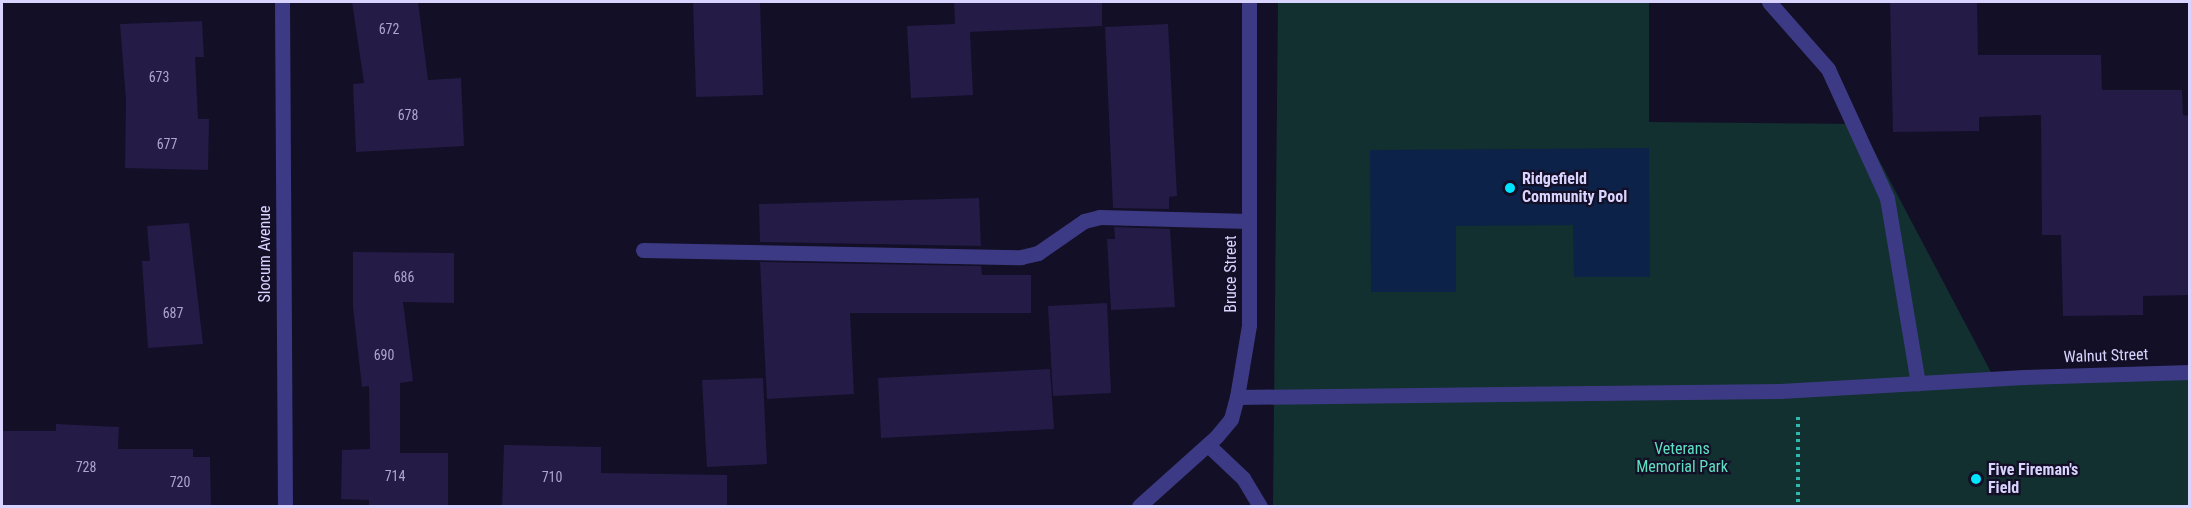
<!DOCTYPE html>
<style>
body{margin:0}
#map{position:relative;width:2191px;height:508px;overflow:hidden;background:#130f26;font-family:"Roboto Condensed",sans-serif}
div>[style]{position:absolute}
.green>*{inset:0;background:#12302f}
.water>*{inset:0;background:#0c2248}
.building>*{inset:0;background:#241b47}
.path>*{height:4px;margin-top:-2px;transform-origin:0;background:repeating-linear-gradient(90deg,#2fb8b0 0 3px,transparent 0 7.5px)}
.service>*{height:15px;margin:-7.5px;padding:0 7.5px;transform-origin:7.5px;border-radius:7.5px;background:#3d3a85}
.minor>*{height:15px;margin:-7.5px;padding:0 7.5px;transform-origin:7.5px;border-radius:7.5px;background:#3d3a85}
.dots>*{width:16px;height:16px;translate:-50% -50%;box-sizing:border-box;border:3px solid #130f26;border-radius:50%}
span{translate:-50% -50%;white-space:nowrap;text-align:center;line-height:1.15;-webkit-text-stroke:4.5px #130f26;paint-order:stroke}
.number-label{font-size:14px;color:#aca6d1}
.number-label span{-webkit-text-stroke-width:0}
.poi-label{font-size:16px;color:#d9d4ff;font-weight:700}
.left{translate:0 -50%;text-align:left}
.street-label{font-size:16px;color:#d9d4ff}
.park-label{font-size:16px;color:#5fe0c0}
.frame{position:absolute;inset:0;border:3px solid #d9d4ff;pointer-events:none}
</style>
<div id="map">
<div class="green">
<i style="clip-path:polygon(1278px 2px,1649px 2px,1649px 122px,1860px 124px,1992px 374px,2189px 371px,2189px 506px,1273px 506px)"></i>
</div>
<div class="water">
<i style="clip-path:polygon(1649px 148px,1650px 277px,1574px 277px,1573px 225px,1456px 226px,1456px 292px,1371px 292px,1370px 150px)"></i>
</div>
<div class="building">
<i style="clip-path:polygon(352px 2px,418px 2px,428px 80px,461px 78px,464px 146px,356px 152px,353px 84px,364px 83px)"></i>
<i style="clip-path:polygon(693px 2px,760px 2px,763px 95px,696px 97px)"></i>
<i style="clip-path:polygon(954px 2px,1102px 2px,1102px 26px,970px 32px,973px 95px,911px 98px,907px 26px,955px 24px)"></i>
<i style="clip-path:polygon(1890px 2px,1977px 2px,1978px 55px,2101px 55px,2102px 90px,2182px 90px,2183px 115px,2190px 116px,2190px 295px,2143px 296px,2143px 315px,2063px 316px,2061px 235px,2042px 235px,2041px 115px,1979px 117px,1979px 131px,1893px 132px)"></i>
<i style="clip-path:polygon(202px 21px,204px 57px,195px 57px,198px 119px,209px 119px,208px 170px,125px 168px,126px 100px,120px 24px)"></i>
<i style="clip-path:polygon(1168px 24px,1177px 196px,1169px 197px,1169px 209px,1113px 208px,1105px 27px)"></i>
<i style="clip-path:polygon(979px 198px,981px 246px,760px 242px,759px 204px)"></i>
<i style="clip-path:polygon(189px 223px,203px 344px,148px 348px,142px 261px,150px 261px,147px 226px)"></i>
<i style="clip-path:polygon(1114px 227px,1170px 229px,1175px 307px,1111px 310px,1107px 239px,1115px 239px)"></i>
<i style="clip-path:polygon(353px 252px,454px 253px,454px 303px,403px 302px,413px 381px,400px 383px,400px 453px,448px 453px,448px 507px,369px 507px,369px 500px,341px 499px,342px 450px,370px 449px,369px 386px,362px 387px,353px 307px)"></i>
<i style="clip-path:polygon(760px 262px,981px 266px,982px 275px,1031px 275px,1031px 313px,850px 313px,854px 394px,767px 399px)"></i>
<i style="clip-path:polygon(1107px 303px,1111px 393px,1053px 396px,1048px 306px)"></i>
<i style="clip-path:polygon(1050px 369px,1054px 429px,881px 438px,878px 378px)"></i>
<i style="clip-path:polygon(763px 378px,767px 464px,707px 467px,702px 380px)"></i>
<i style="clip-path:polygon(56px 424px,119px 427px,118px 449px,193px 449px,193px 457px,210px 457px,211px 507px,2px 507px,2px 431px,56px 431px)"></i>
<i style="clip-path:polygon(504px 445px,601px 447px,601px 473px,727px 475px,727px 507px,502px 507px)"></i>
</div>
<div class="path">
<i style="left:1798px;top:417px;width:89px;rotate:90deg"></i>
</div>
<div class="service">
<i style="left:1769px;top:2px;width:89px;rotate:48.6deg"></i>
<i style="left:1828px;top:69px;width:142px;rotate:65.4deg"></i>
<i style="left:1887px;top:198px;width:188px;rotate:80.5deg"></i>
<i style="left:643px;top:250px;width:378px;rotate:1.1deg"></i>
<i style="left:1021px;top:257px;width:17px;rotate:-13deg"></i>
<i style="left:1038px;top:253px;width:56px;rotate:-34.8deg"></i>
<i style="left:1084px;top:221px;width:16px;rotate:-14deg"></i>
<i style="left:1100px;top:217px;width:149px;rotate:1.5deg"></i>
<i style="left:1237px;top:397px;width:543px;rotate:-0.63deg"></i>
<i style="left:1780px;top:391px;width:244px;rotate:-3.3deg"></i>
<i style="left:1208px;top:445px;width:48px;rotate:43.3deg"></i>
<i style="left:1243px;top:478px;width:33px;rotate:59deg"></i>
</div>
<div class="minor">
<i style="left:282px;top:2px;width:504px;rotate:89.66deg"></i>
<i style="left:2024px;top:377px;width:166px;rotate:-1.7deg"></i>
<i style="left:1139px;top:506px;width:103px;rotate:-41.9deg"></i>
<i style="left:1216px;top:437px;width:23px;rotate:-50deg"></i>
<i style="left:1231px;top:419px;width:23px;rotate:-75deg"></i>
<i style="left:1237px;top:397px;width:73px;rotate:-80.5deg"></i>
<i style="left:1249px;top:325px;width:323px;rotate:-90deg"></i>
</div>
<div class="dots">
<i style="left:1510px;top:188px;background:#00e5ff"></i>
<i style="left:1976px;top:479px;background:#00e5ff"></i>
</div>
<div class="number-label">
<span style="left:389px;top:29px">672</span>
<span style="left:159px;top:77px">673</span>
<span style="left:408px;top:115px">678</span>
<span style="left:167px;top:144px">677</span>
<span style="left:404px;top:277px">686</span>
<span style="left:173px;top:313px">687</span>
<span style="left:384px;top:355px">690</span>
<span style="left:86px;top:467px">728</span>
<span style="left:395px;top:476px">714</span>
<span style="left:552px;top:477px">710</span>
<span style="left:180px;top:482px">720</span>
</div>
<div class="poi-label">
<span class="left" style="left:1522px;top:188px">Ridgefield<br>Community Pool</span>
<span class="left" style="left:1988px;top:479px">Five Fireman's<br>Field</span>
</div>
<div class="street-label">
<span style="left:265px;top:254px;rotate:-90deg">Slocum Avenue</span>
<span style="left:1231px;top:274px;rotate:-90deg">Bruce Street</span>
<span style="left:2106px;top:356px;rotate:-2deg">Walnut Street</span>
</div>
<div class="park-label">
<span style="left:1682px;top:458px">Veterans<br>Memorial Park</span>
</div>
<div class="frame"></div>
</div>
